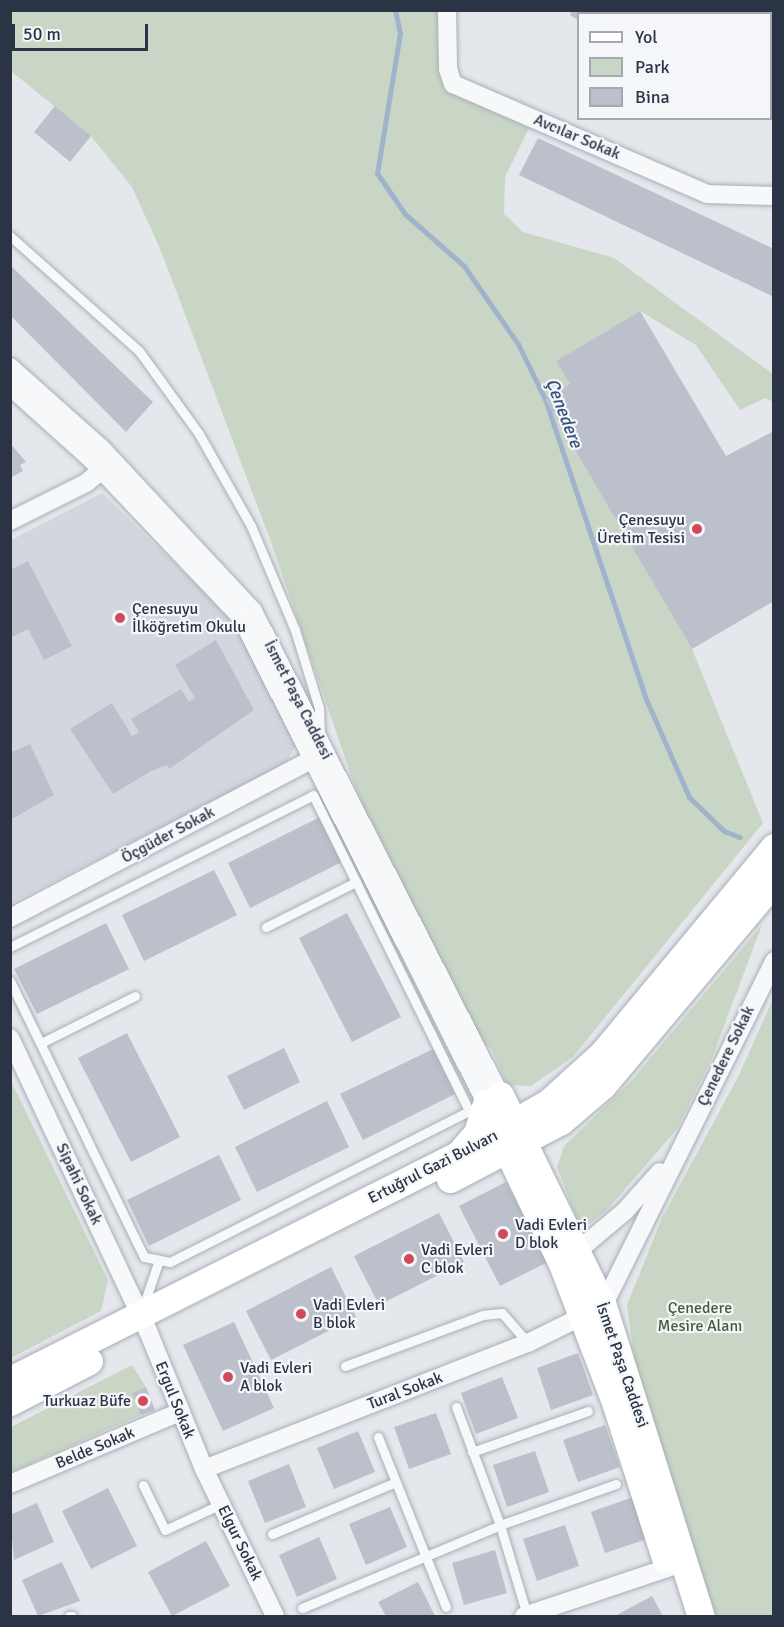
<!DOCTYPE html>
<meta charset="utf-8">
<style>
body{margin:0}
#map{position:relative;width:784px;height:1627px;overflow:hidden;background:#e4e7ec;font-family:Signika,sans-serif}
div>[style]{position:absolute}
.built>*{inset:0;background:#d2d6de}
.green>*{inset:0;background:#c9d6c5}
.stream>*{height:5px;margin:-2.5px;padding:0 2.5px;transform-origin:2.5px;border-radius:2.5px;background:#9fb4cc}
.building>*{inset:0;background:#bbc0ca}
.roads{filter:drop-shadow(0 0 2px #a9aeb7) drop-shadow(0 0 2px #a9aeb7)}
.lane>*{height:9px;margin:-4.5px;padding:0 4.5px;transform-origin:4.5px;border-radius:4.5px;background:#f7f8fa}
.street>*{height:18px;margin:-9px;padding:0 9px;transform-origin:9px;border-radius:9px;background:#f7f8fa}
.secondary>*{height:27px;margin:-13.5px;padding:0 13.5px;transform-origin:13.5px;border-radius:13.5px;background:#fff}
.dots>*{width:16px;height:16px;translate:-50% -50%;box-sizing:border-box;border:3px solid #f4f6f9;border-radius:50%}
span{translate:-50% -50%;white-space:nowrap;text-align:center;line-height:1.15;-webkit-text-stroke:4.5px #f4f6f9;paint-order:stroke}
.street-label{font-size:16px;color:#2b3445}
.poi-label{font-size:16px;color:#2b3445}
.right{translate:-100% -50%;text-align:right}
.left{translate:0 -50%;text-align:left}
.park-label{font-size:16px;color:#3f6138}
.water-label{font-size:18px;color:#34527a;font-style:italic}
.frame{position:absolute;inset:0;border:12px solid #2b3445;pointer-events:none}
.legend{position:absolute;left:577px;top:12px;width:195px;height:108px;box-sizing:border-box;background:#f4f6f9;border:2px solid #a4a8b1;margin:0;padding:8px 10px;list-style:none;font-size:18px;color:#2b3445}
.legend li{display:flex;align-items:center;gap:12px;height:30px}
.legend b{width:30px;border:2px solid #a4a8b1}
.scale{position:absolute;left:12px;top:24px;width:136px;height:27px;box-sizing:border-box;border:3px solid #2b3445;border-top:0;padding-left:8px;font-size:18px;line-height:21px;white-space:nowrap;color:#2b3445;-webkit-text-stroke:4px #f4f6f9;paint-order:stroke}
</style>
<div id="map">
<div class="built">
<i style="clip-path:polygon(102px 493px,235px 622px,299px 739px,285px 765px,11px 903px,11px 540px)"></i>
</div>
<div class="green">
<i style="clip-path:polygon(10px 11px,442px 11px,456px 95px,529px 128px,505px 177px,504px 214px,523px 232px,614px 258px,773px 374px,773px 402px,765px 398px,740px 410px,696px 345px,640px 311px,556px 361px,570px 384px,545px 399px,692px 649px,763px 823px,573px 1057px,531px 1086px,507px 1085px,492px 1050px,474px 1034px,391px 871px,353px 781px,271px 542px,161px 251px,132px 187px,91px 136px,11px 71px)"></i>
<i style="clip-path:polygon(762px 925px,712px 1058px,677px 1129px,606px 1211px,589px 1224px,579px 1225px,557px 1167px,564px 1146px,632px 1080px)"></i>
<i style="clip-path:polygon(773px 999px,773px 1616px,710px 1616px,635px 1364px,627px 1305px,662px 1218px,738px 1077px)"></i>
<i style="clip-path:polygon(11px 1081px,108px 1280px,101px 1311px,11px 1358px)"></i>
<i style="clip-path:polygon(132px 1365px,146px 1387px,132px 1393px,141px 1415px,11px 1472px,11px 1427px)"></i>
</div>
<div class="stream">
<i style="left:395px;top:10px;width:24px;rotate:78deg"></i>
<i style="left:400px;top:33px;width:142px;rotate:99.3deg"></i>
<i style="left:377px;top:173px;width:50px;rotate:55.7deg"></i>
<i style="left:405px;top:214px;width:79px;rotate:41.4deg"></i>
<i style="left:464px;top:266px;width:95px;rotate:55.3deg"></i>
<i style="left:518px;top:344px;width:61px;rotate:63.9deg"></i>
<i style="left:545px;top:399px;width:317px;rotate:71.4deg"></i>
<i style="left:646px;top:699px;width:107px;rotate:66.3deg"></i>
<i style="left:689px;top:797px;width:49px;rotate:44.2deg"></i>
<i style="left:724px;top:831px;width:17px;rotate:21deg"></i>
</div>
<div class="building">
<i style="clip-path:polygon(572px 10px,609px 10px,578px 14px,578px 20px,570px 15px)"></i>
<i style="clip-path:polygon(770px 64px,774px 64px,774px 101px,770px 101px)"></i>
<i style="clip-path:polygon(55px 106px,91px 136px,70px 162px,34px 132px)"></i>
<i style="clip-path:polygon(538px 138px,774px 249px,774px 297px,519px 175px)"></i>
<i style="clip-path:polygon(10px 265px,153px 402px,126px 432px,10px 315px)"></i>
<i style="clip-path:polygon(640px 311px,726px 456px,774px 431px,774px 601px,692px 649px,545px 399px,570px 384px,556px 361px)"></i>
<i style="clip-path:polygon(10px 443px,26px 462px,20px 465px,23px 471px,10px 478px)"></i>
<i style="clip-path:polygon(28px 561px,72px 646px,44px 660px,28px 629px,10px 638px,10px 570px)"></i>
<i style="clip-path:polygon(216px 640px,254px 710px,169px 769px,167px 765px,151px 771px,113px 794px,70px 729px,112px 703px,132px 736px,139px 732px,131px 719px,181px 689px,189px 702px,195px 698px,175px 665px)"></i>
<i style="clip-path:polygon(30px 744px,54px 795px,10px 820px,10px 753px)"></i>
<i style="clip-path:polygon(320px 817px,342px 862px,250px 908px,228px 863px)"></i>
<i style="clip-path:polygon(214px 870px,237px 915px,144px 961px,122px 915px)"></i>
<i style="clip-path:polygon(347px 913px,401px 1017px,352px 1042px,299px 938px)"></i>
<i style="clip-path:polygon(106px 923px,129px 969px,37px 1014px,14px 969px)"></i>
<i style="clip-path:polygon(127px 1033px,180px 1137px,131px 1162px,78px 1058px)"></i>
<i style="clip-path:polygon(284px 1048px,300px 1082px,244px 1110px,227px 1076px)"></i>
<i style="clip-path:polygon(433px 1049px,455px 1094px,363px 1140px,340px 1094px)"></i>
<i style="clip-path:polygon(327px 1101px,349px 1147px,257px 1192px,235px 1147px)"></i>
<i style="clip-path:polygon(219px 1155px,241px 1200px,149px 1246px,127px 1200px)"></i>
<i style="clip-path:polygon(506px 1182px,548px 1262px,500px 1286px,459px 1206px)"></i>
<i style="clip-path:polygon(439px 1213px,464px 1262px,379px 1305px,354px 1256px)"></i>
<i style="clip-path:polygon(331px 1267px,356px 1317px,271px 1360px,246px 1311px)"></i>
<i style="clip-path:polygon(234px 1322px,274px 1408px,223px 1431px,183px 1345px)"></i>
<i style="clip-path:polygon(578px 1353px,593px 1395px,551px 1410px,537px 1368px)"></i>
<i style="clip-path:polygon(502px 1377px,518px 1418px,476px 1434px,461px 1393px)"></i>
<i style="clip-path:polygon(146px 1387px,155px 1410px,141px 1415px,132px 1393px)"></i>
<i style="clip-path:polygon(436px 1413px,451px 1454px,409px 1469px,394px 1427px)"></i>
<i style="clip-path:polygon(605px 1425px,620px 1467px,578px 1482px,563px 1440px)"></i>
<i style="clip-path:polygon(358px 1431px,375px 1472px,334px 1489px,317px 1448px)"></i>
<i style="clip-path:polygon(535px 1451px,549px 1492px,507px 1507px,493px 1465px)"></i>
<i style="clip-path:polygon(289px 1464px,306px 1507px,265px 1523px,248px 1481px)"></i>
<i style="clip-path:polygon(108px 1488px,137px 1546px,91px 1569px,62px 1511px)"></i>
<i style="clip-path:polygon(633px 1497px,647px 1539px,605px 1553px,591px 1512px)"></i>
<i style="clip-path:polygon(37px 1503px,54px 1542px,14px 1560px,10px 1515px)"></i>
<i style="clip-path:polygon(390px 1507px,407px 1547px,366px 1565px,349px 1524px)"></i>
<i style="clip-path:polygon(565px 1525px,579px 1566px,537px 1581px,523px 1539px)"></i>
<i style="clip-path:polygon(319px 1537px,337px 1579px,297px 1597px,279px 1555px)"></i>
<i style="clip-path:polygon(206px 1541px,230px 1586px,172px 1616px,148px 1572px)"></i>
<i style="clip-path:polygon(495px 1550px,507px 1593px,464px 1605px,452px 1563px)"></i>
<i style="clip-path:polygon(62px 1562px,80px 1601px,38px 1616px,22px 1580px)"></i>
<i style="clip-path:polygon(418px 1582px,435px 1616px,386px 1616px,378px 1602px)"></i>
<i style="clip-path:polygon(652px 1596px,663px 1616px,615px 1616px)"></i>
</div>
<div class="roads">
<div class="lane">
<i style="left:10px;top:236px;width:173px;rotate:41.7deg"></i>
<i style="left:139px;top:351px;width:102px;rotate:54.1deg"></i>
<i style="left:199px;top:434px;width:106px;rotate:60.5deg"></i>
<i style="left:251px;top:526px;width:113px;rotate:67.1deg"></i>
<i style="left:295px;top:630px;width:82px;rotate:72.9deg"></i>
<i style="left:319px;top:708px;width:25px;rotate:88deg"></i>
<i style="left:266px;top:927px;width:101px;rotate:-26.6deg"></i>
<i style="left:10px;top:947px;width:339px;rotate:-26.6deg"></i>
<i style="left:313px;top:795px;width:352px;rotate:63.7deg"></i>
<i style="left:469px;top:1111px;width:335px;rotate:153.2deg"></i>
<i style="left:170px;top:1262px;width:26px;rotate:-169deg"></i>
<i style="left:144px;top:1257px;width:307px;rotate:-115.9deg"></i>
<i style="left:41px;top:1043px;width:105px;rotate:-26.6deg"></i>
<i style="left:143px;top:1307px;width:50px;rotate:-71.2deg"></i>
<i style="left:345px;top:1366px;width:147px;rotate:-20.3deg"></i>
<i style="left:483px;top:1315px;width:19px;rotate:-6deg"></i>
<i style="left:502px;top:1313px;width:40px;rotate:49deg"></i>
<i style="left:378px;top:1437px;width:183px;rotate:68.2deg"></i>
<i style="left:472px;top:1452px;width:123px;rotate:-19.5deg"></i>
<i style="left:143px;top:1485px;width:50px;rotate:63.9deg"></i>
<i style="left:165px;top:1530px;width:62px;rotate:-24.9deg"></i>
<i style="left:272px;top:1534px;width:134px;rotate:-22.8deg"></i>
<i style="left:302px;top:1608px;width:215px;rotate:-22.7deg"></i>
<i style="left:500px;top:1525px;width:126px;rotate:-110.4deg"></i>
<i style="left:527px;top:1615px;width:94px;rotate:-106.7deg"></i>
<i style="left:500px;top:1525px;width:123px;rotate:-19.5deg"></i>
<i style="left:69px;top:1616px;width:3px"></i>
</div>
<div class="street">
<i style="left:447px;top:10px;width:59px;rotate:89deg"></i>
<i style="left:448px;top:69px;width:16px;rotate:72deg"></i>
<i style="left:453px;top:84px;width:277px;rotate:23.4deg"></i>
<i style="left:707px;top:194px;width:67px;rotate:1.7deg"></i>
<i style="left:10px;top:367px;width:122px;rotate:41.7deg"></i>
<i style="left:101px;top:448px;width:223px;rotate:47deg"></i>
<i style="left:253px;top:611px;width:543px;rotate:62.96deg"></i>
<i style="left:10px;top:386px;width:108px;rotate:42deg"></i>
<i style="left:90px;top:458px;width:219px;rotate:46.5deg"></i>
<i style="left:241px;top:617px;width:544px;rotate:63.25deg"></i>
<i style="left:10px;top:521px;width:85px;rotate:-26.6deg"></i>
<i style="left:86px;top:483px;width:31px;rotate:-40deg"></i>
<i style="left:10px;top:918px;width:342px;rotate:-27.7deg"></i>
<i style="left:313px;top:759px;width:9px;rotate:-58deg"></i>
<i style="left:10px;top:1038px;width:324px;rotate:64.8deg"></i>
<i style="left:148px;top:1331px;width:149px;rotate:67.9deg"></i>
<i style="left:204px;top:1469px;width:163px;rotate:64.2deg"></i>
<i style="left:569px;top:1258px;width:73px;rotate:-40deg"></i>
<i style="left:625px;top:1211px;width:52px;rotate:-48.1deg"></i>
<i style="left:204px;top:1469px;width:348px;rotate:-21.3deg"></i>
<i style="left:528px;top:1343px;width:84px;rotate:-26.3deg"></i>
<i style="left:603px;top:1306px;width:385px;rotate:-63.6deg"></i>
<i style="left:10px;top:1484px;width:185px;rotate:-23deg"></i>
<i style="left:524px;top:1616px;width:167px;rotate:-18.5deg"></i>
</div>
<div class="secondary">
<i style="left:500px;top:1095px;width:235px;rotate:64deg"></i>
<i style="left:603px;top:1306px;width:325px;rotate:72.5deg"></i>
<i style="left:499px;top:1133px;width:145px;rotate:64.3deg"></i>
<i style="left:562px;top:1264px;width:151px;rotate:69deg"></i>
<i style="left:616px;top:1405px;width:161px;rotate:72.2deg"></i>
<i style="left:463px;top:1149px;width:21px;rotate:-49deg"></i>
<i style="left:477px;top:1133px;width:31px;rotate:-73deg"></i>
<i style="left:450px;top:1179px;width:125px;rotate:-27.6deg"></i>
<i style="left:561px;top:1121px;width:55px;rotate:-40.6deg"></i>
<i style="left:603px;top:1085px;width:266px;rotate:-50deg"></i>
<i style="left:10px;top:1380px;width:500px;rotate:-26.72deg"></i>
<i style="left:457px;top:1155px;width:106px;rotate:-29.9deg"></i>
<i style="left:549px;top:1102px;width:73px;rotate:-42.2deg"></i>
<i style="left:603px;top:1053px;width:268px;rotate:-50.3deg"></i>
<i style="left:10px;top:1402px;width:89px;rotate:-27.4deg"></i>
</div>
</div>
<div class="dots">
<i style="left:697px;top:529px;background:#d1495b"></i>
<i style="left:120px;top:618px;background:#d1495b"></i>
<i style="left:503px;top:1234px;background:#d1495b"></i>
<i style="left:409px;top:1259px;background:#d1495b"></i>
<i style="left:301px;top:1314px;background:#d1495b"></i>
<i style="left:228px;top:1377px;background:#d1495b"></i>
<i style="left:143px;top:1401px;background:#d1495b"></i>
</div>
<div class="street-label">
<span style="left:577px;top:137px;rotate:23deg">Avcılar Sokak</span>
<span style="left:298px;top:700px;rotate:63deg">İsmet Paşa Caddesi</span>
<span style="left:168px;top:835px;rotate:-28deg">Öçgüder Sokak</span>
<span style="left:726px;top:1056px;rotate:-64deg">Çenedere Sokak</span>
<span style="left:433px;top:1167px;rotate:-27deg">Ertuğrul Gazi Bulvarı</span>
<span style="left:79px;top:1184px;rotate:65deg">Sipahi Sokak</span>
<span style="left:622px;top:1365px;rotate:71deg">İsmet Paşa Caddesi</span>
<span style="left:405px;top:1391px;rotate:-21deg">Tural Sokak</span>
<span style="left:175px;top:1400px;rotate:68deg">Ergul Sokak</span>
<span style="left:95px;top:1448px;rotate:-23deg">Belde Sokak</span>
<span style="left:240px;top:1543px;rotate:64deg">Elgur Sokak</span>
</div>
<div class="poi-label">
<span class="right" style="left:685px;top:529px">Çenesuyu<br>Üretim Tesisi</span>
<span class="left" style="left:132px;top:618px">Çenesuyu<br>İlköğretim Okulu</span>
<span class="left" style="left:515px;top:1234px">Vadi Evleri<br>D blok</span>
<span class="left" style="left:421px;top:1259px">Vadi Evleri<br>C blok</span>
<span class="left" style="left:313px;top:1314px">Vadi Evleri<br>B blok</span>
<span class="left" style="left:240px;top:1377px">Vadi Evleri<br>A blok</span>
<span class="right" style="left:131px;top:1401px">Turkuaz Büfe</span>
</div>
<div class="park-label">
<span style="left:700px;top:1317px">Çenedere<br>Mesire Alanı</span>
</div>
<div class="water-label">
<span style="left:564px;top:413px;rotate:69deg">Çenedere</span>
</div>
<div class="frame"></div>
<ul class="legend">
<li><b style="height:8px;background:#fff"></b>Yol</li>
<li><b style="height:16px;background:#c9d6c5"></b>Park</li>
<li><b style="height:16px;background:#bbc0ca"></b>Bina</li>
</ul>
<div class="scale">50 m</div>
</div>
